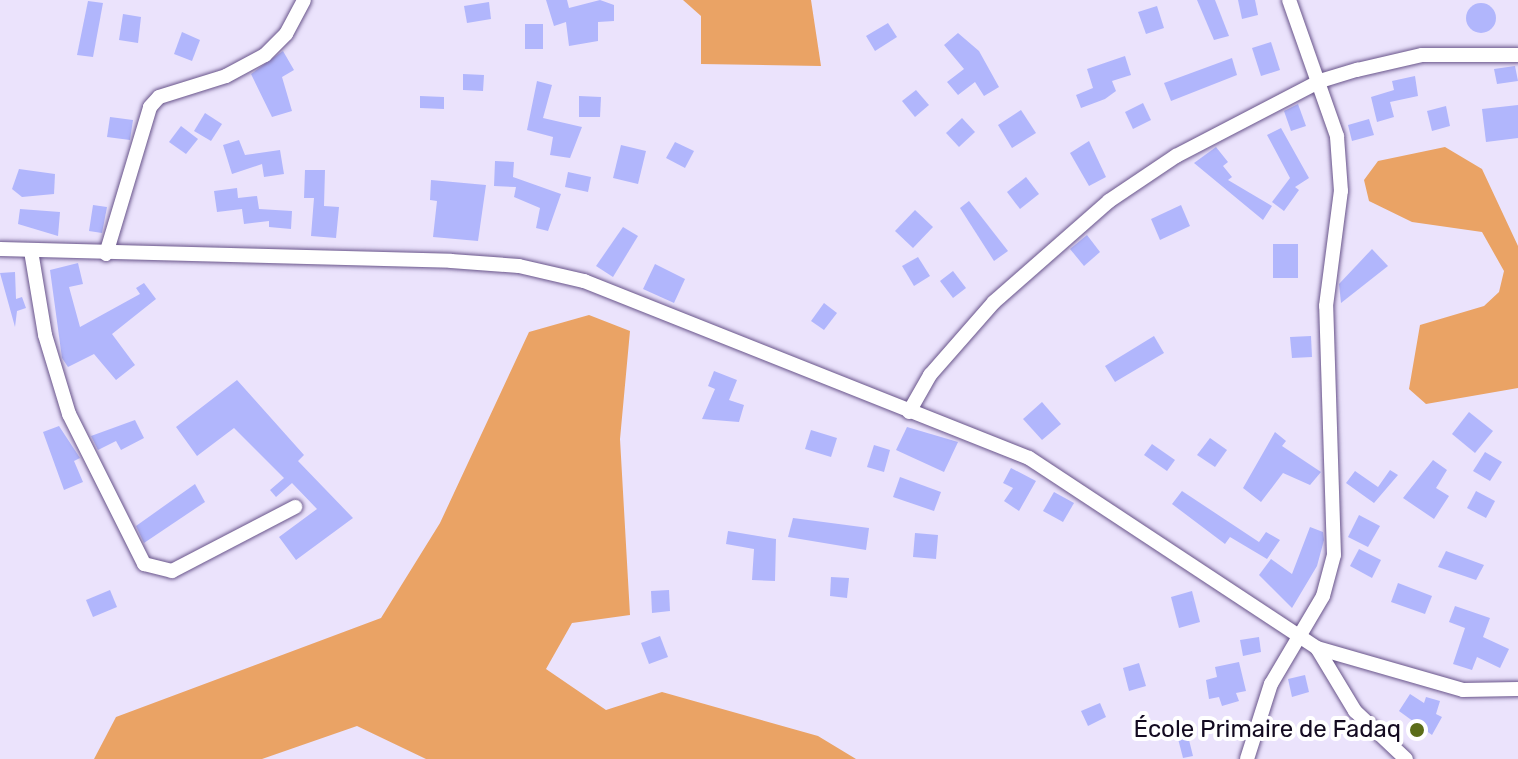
<!DOCTYPE html>
<meta charset="utf-8">
<style>
body{margin:0}
#map{position:relative;width:1518px;height:759px;overflow:hidden;background:#ebe3fc;font-family:Rubik,sans-serif}
div>[style]{position:absolute}
.green>*{inset:0;background:#eaa365}
.building>*{inset:0;background:#b1b6fc}
.round{border-radius:50%}
.roads{filter:drop-shadow(0 0 2px #68548a) drop-shadow(0 0 2px #68548a)}
.minor>*{height:14px;margin:-7px;padding:0 7px;transform-origin:7px;border-radius:7px;background:#fff}
.dots>*{width:22px;height:22px;translate:-50% -50%;box-sizing:border-box;border:4px solid #fff;border-radius:50%}
span{translate:-50% -50%;white-space:nowrap;text-align:center;line-height:1.15;-webkit-text-stroke:8px #fff;paint-order:stroke}
.poi-label{font-size:24px;color:#130a20}
.right{translate:-100% -50%;text-align:right}
</style>
<div id="map">
<div class="green">
<i style="clip-path:polygon(683px 0,811px 0,821px 66px,701px 64px,701px 16px)"></i>
<i style="clip-path:polygon(1445px 147px,1482px 169px,1518px 246px,1518px 388px,1426px 404px,1409px 389px,1420px 325px,1484px 306px,1499px 292px,1504px 271px,1482px 232px,1412px 222px,1369px 201px,1364px 180px,1378px 161px)"></i>
<i style="clip-path:polygon(589px 315px,630px 331px,620px 439px,630px 615px,572px 623px,546px 669px,606px 710px,662px 692px,818px 736px,856px 759px,426px 759px,357px 726px,262px 759px,94px 759px,116px 717px,381px 618px,440px 523px,529px 332px)"></i>
</div>
<div class="building">
<i style="clip-path:polygon(546px 0,567px 0,569px 8px,600px 0,614px 5px,614px 21px,598px 22px,598px 41px,569px 46px,566px 22px,554px 26px)"></i>
<i style="clip-path:polygon(1197px 0,1215px 0,1229px 36px,1214px 40px)"></i>
<i style="clip-path:polygon(1238px 0,1255px 0,1258px 15px,1242px 19px)"></i>
<i style="clip-path:polygon(88px 1px,103px 3px,93px 57px,77px 55px)"></i>
<i style="clip-path:polygon(489px 2px,491px 19px,467px 23px,464px 6px)"></i>
<i class="round" style="left:1466px;top:3px;width:30px;height:30px"></i>
<i style="clip-path:polygon(1157px 6px,1164px 28px,1146px 34px,1138px 12px)"></i>
<i style="clip-path:polygon(123px 14px,141px 17px,138px 43px,119px 40px)"></i>
<i style="clip-path:polygon(888px 23px,897px 37px,875px 51px,866px 36px)"></i>
<i style="clip-path:polygon(525px 24px,543px 24px,543px 49px,525px 49px)"></i>
<i style="clip-path:polygon(182px 32px,200px 40px,192px 61px,174px 54px)"></i>
<i style="clip-path:polygon(958px 33px,979px 51px,999px 87px,984px 96px,975px 82px,958px 95px,947px 82px,964px 69px,944px 45px)"></i>
<i style="clip-path:polygon(1271px 42px,1280px 70px,1261px 76px,1252px 48px)"></i>
<i style="clip-path:polygon(283px 51px,294px 70px,282px 77px,292px 111px,272px 117px,251px 74px)"></i>
<i style="clip-path:polygon(1125px 56px,1131px 75px,1112px 81px,1116px 91px,1105px 99px,1081px 108px,1076px 95px,1093px 88px,1087px 69px)"></i>
<i style="clip-path:polygon(1232px 58px,1237px 75px,1171px 101px,1164px 83px)"></i>
<i style="clip-path:polygon(1515px 66px,1518px 81px,1497px 84px,1494px 69px)"></i>
<i style="clip-path:polygon(463px 74px,484px 75px,483px 91px,463px 90px)"></i>
<i style="clip-path:polygon(1415px 76px,1418px 96px,1390px 102px,1394px 117px,1377px 122px,1371px 97px,1394px 90px,1392px 81px)"></i>
<i style="clip-path:polygon(537px 81px,552px 85px,543px 118px,582px 127px,570px 158px,550px 155px,553px 137px,527px 130px)"></i>
<i style="clip-path:polygon(916px 90px,929px 105px,915px 117px,902px 101px)"></i>
<i style="clip-path:polygon(420px 96px,444px 97px,444px 109px,420px 108px)"></i>
<i style="clip-path:polygon(579px 96px,601px 97px,600px 117px,579px 117px)"></i>
<i style="clip-path:polygon(1143px 103px,1151px 120px,1133px 129px,1125px 112px)"></i>
<i style="clip-path:polygon(1298px 104px,1306px 126px,1291px 131px,1284px 111px)"></i>
<i style="clip-path:polygon(1518px 105px,1518px 138px,1486px 142px,1482px 109px)"></i>
<i style="clip-path:polygon(1446px 106px,1450px 126px,1432px 131px,1427px 111px)"></i>
<i style="clip-path:polygon(1021px 110px,1036px 133px,1012px 148px,998px 125px)"></i>
<i style="clip-path:polygon(205px 113px,222px 124px,211px 141px,194px 131px)"></i>
<i style="clip-path:polygon(110px 117px,133px 120px,130px 140px,107px 137px)"></i>
<i style="clip-path:polygon(962px 118px,975px 132px,959px 147px,946px 133px)"></i>
<i style="clip-path:polygon(1369px 119px,1374px 135px,1352px 141px,1348px 125px)"></i>
<i style="clip-path:polygon(181px 126px,198px 139px,186px 154px,169px 142px)"></i>
<i style="clip-path:polygon(1281px 128px,1309px 178px,1295px 187px,1299px 190px,1284px 211px,1272px 202px,1290px 178px,1267px 135px)"></i>
<i style="clip-path:polygon(239px 140px,245px 155px,280px 150px,284px 174px,264px 177px,262px 164px,232px 174px,223px 145px)"></i>
<i style="clip-path:polygon(1089px 141px,1106px 177px,1089px 186px,1070px 153px)"></i>
<i style="clip-path:polygon(675px 142px,694px 151px,685px 168px,666px 158px)"></i>
<i style="clip-path:polygon(621px 145px,646px 151px,638px 184px,613px 178px)"></i>
<i style="clip-path:polygon(1216px 147px,1228px 162px,1223px 166px,1232px 177px,1228px 180px,1272px 206px,1263px 220px,1194px 163px)"></i>
<i style="clip-path:polygon(495px 161px,514px 162px,513px 177px,561px 194px,548px 231px,536px 228px,540px 208px,514px 197px,516px 187px,494px 186px)"></i>
<i style="clip-path:polygon(19px 169px,55px 174px,54px 194px,22px 197px,12px 189px)"></i>
<i style="clip-path:polygon(305px 170px,325px 170px,324px 206px,339px 207px,336px 238px,311px 236px,314px 198px,304px 198px)"></i>
<i style="clip-path:polygon(568px 172px,591px 177px,588px 192px,565px 187px)"></i>
<i style="clip-path:polygon(1026px 177px,1039px 194px,1020px 209px,1007px 192px)"></i>
<i style="clip-path:polygon(431px 180px,486px 185px,478px 241px,433px 237px,437px 201px,430px 200px)"></i>
<i style="clip-path:polygon(237px 188px,238px 198px,257px 196px,259px 209px,292px 211px,291px 229px,269px 227px,269px 221px,244px 224px,242px 209px,217px 212px,214px 191px)"></i>
<i style="clip-path:polygon(969px 201px,1008px 251px,994px 261px,960px 208px)"></i>
<i style="clip-path:polygon(93px 205px,107px 207px,102px 233px,89px 231px)"></i>
<i style="clip-path:polygon(1181px 205px,1190px 226px,1160px 240px,1151px 219px)"></i>
<i style="clip-path:polygon(20px 209px,60px 212px,58px 236px,18px 224px)"></i>
<i style="clip-path:polygon(915px 210px,933px 227px,913px 248px,895px 231px)"></i>
<i style="clip-path:polygon(623px 227px,638px 236px,613px 277px,596px 266px)"></i>
<i style="clip-path:polygon(1087px 235px,1100px 252px,1084px 266px,1070px 249px)"></i>
<i style="clip-path:polygon(1273px 244px,1298px 244px,1298px 278px,1273px 278px)"></i>
<i style="clip-path:polygon(1372px 249px,1388px 266px,1341px 303px,1339px 284px)"></i>
<i style="clip-path:polygon(918px 257px,930px 276px,914px 286px,902px 266px)"></i>
<i style="clip-path:polygon(78px 263px,83px 284px,69px 287px,80px 327px,140px 294px,136px 288px,144px 283px,156px 299px,112px 334px,135px 365px,116px 380px,94px 354px,68px 367px,62px 358px,50px 270px)"></i>
<i style="clip-path:polygon(655px 264px,685px 279px,674px 303px,643px 289px)"></i>
<i style="clip-path:polygon(953px 271px,966px 288px,953px 298px,940px 281px)"></i>
<i style="clip-path:polygon(15px 272px,16px 299px,22px 297px,26px 308px,17px 311px,15px 327px,0 273px)"></i>
<i style="clip-path:polygon(824px 303px,837px 313px,824px 330px,811px 321px)"></i>
<i style="clip-path:polygon(1154px 336px,1164px 353px,1115px 382px,1105px 366px)"></i>
<i style="clip-path:polygon(1311px 336px,1312px 357px,1292px 358px,1290px 337px)"></i>
<i style="clip-path:polygon(714px 371px,737px 380px,729px 400px,744px 405px,739px 422px,702px 419px,715px 389px,708px 386px)"></i>
<i style="clip-path:polygon(237px 380px,304px 455px,298px 461px,353px 518px,296px 560px,279px 537px,317px 509px,292px 483px,276px 497px,270px 490px,284px 478px,234px 428px,197px 456px,176px 427px)"></i>
<i style="clip-path:polygon(1042px 402px,1061px 424px,1042px 440px,1023px 419px)"></i>
<i style="clip-path:polygon(1469px 412px,1493px 431px,1475px 453px,1452px 434px)"></i>
<i style="clip-path:polygon(135px 420px,144px 438px,121px 450px,116px 441px,98px 450px,91px 436px)"></i>
<i style="clip-path:polygon(59px 426px,80px 458px,74px 461px,83px 482px,64px 490px,43px 432px)"></i>
<i style="clip-path:polygon(907px 427px,958px 442px,944px 472px,896px 450px)"></i>
<i style="clip-path:polygon(811px 430px,837px 438px,831px 457px,805px 449px)"></i>
<i style="clip-path:polygon(1275px 432px,1286px 441px,1282px 446px,1321px 472px,1310px 485px,1283px 473px,1261px 502px,1243px 488px)"></i>
<i style="clip-path:polygon(1210px 438px,1227px 450px,1215px 467px,1197px 455px)"></i>
<i style="clip-path:polygon(1152px 444px,1175px 460px,1167px 471px,1144px 455px)"></i>
<i style="clip-path:polygon(874px 445px,890px 450px,884px 472px,867px 467px)"></i>
<i style="clip-path:polygon(1485px 452px,1502px 462px,1490px 481px,1473px 471px)"></i>
<i style="clip-path:polygon(1433px 460px,1447px 470px,1436px 488px,1449px 496px,1434px 519px,1403px 498px)"></i>
<i style="clip-path:polygon(1011px 468px,1036px 481px,1019px 511px,1004px 501px,1013px 488px,1003px 483px)"></i>
<i style="clip-path:polygon(1390px 470px,1398px 475px,1374px 503px,1346px 483px,1355px 471px,1378px 487px)"></i>
<i style="clip-path:polygon(900px 477px,941px 492px,934px 511px,893px 497px)"></i>
<i style="clip-path:polygon(195px 484px,205px 502px,144px 543px,136px 526px)"></i>
<i style="clip-path:polygon(1182px 491px,1259px 542px,1266px 532px,1280px 540px,1267px 559px,1230px 537px,1225px 544px,1172px 504px)"></i>
<i style="clip-path:polygon(1476px 491px,1495px 501px,1486px 518px,1467px 508px)"></i>
<i style="clip-path:polygon(1054px 492px,1074px 503px,1063px 522px,1043px 511px)"></i>
<i style="clip-path:polygon(1359px 515px,1380px 526px,1368px 547px,1348px 537px)"></i>
<i style="clip-path:polygon(793px 518px,869px 528px,866px 550px,788px 537px)"></i>
<i style="clip-path:polygon(1310px 527px,1323px 532px,1324px 540px,1317px 566px,1292px 608px,1259px 575px,1271px 559px,1292px 574px)"></i>
<i style="clip-path:polygon(728px 531px,776px 539px,775px 581px,752px 580px,754px 549px,726px 544px)"></i>
<i style="clip-path:polygon(915px 533px,938px 535px,936px 559px,913px 557px)"></i>
<i style="clip-path:polygon(1359px 549px,1381px 560px,1372px 578px,1350px 566px)"></i>
<i style="clip-path:polygon(1446px 551px,1484px 565px,1476px 580px,1438px 567px)"></i>
<i style="clip-path:polygon(831px 577px,849px 578px,847px 598px,830px 596px)"></i>
<i style="clip-path:polygon(1398px 583px,1432px 596px,1425px 614px,1391px 602px)"></i>
<i style="clip-path:polygon(110px 590px,117px 607px,93px 617px,86px 600px)"></i>
<i style="clip-path:polygon(669px 590px,670px 611px,652px 613px,651px 591px)"></i>
<i style="clip-path:polygon(1192px 591px,1200px 622px,1179px 628px,1171px 597px)"></i>
<i style="clip-path:polygon(1455px 606px,1490px 618px,1483px 637px,1509px 649px,1500px 668px,1477px 657px,1472px 670px,1453px 664px,1465px 628px,1449px 622px)"></i>
<i style="clip-path:polygon(660px 636px,668px 657px,649px 664px,641px 643px)"></i>
<i style="clip-path:polygon(1259px 637px,1261px 652px,1243px 656px,1240px 640px)"></i>
<i style="clip-path:polygon(1239px 662px,1246px 691px,1236px 693px,1239px 701px,1222px 706px,1219px 697px,1209px 699px,1206px 680px,1217px 677px,1215px 667px)"></i>
<i style="clip-path:polygon(1139px 663px,1146px 686px,1129px 691px,1123px 668px)"></i>
<i style="clip-path:polygon(1305px 675px,1309px 692px,1292px 697px,1288px 679px)"></i>
<i style="clip-path:polygon(1410px 694px,1424px 703px,1426px 697px,1440px 701px,1436px 714px,1442px 717px,1432px 735px,1399px 711px)"></i>
<i style="clip-path:polygon(1100px 703px,1106px 717px,1088px 726px,1081px 711px)"></i>
<i style="clip-path:polygon(1186px 728px,1193px 756px,1183px 758px,1176px 731px)"></i>
</div>
<div class="roads">
<div class="minor">
<i style="left:0;top:249px;width:451px;rotate:1.5deg"></i>
<i style="left:451px;top:261px;width:68px;rotate:4.2deg"></i>
<i style="left:519px;top:266px;width:67px;rotate:13deg"></i>
<i style="left:584px;top:281px;width:479px;rotate:21.7deg"></i>
<i style="left:1029px;top:458px;width:345px;rotate:33.4deg"></i>
<i style="left:1317px;top:648px;width:152px;rotate:16deg"></i>
<i style="left:1463px;top:690px;width:55px;rotate:-1deg"></i>
<i style="left:31px;top:251px;width:85px;rotate:80.5deg"></i>
<i style="left:45px;top:335px;width:83px;rotate:73.1deg"></i>
<i style="left:69px;top:414px;width:168px;rotate:63.4deg"></i>
<i style="left:144px;top:564px;width:29px;rotate:14deg"></i>
<i style="left:172px;top:571px;width:139px;rotate:-27.5deg"></i>
<i style="left:106px;top:254px;width:153px;rotate:-73.3deg"></i>
<i style="left:150px;top:107px;width:13px;rotate:-48deg"></i>
<i style="left:159px;top:97px;width:70px;rotate:-17.4deg"></i>
<i style="left:226px;top:76px;width:44px;rotate:-28.3deg"></i>
<i style="left:265px;top:55px;width:30px;rotate:-45deg"></i>
<i style="left:286px;top:34px;width:38px;rotate:-62deg"></i>
<i style="left:909px;top:412px;width:43px;rotate:-60.4deg"></i>
<i style="left:930px;top:375px;width:97px;rotate:-48.8deg"></i>
<i style="left:994px;top:302px;width:153px;rotate:-41.3deg"></i>
<i style="left:1109px;top:201px;width:81px;rotate:-33.9deg"></i>
<i style="left:1176px;top:156px;width:162px;rotate:-27.5deg"></i>
<i style="left:1320px;top:81px;width:39px;rotate:-17deg"></i>
<i style="left:1357px;top:70px;width:67px;rotate:-13deg"></i>
<i style="left:1422px;top:55px;width:96px"></i>
<i style="left:1317px;top:648px;width:74px;rotate:58.9deg"></i>
<i style="left:1355px;top:711px;width:70px;rotate:43.3deg"></i>
<i style="left:1247px;top:759px;width:79px;rotate:-72.3deg"></i>
<i style="left:1271px;top:684px;width:102px;rotate:-59.4deg"></i>
<i style="left:1323px;top:596px;width:42px;rotate:-75deg"></i>
<i style="left:1334px;top:555px;width:249px;rotate:-91.8deg"></i>
<i style="left:1326px;top:306px;width:116px;rotate:-82.6deg"></i>
<i style="left:1341px;top:191px;width:55px;rotate:-94.2deg"></i>
<i style="left:1337px;top:136px;width:144px;rotate:-109.4deg"></i>
</div>
</div>
<div class="dots">
<i style="left:1417px;top:730px;background:#5b6c18"></i>
</div>
<div class="poi-label">
<span class="right" style="left:1401px;top:730px">École Primaire de Fadaq</span>
</div>
</div>
